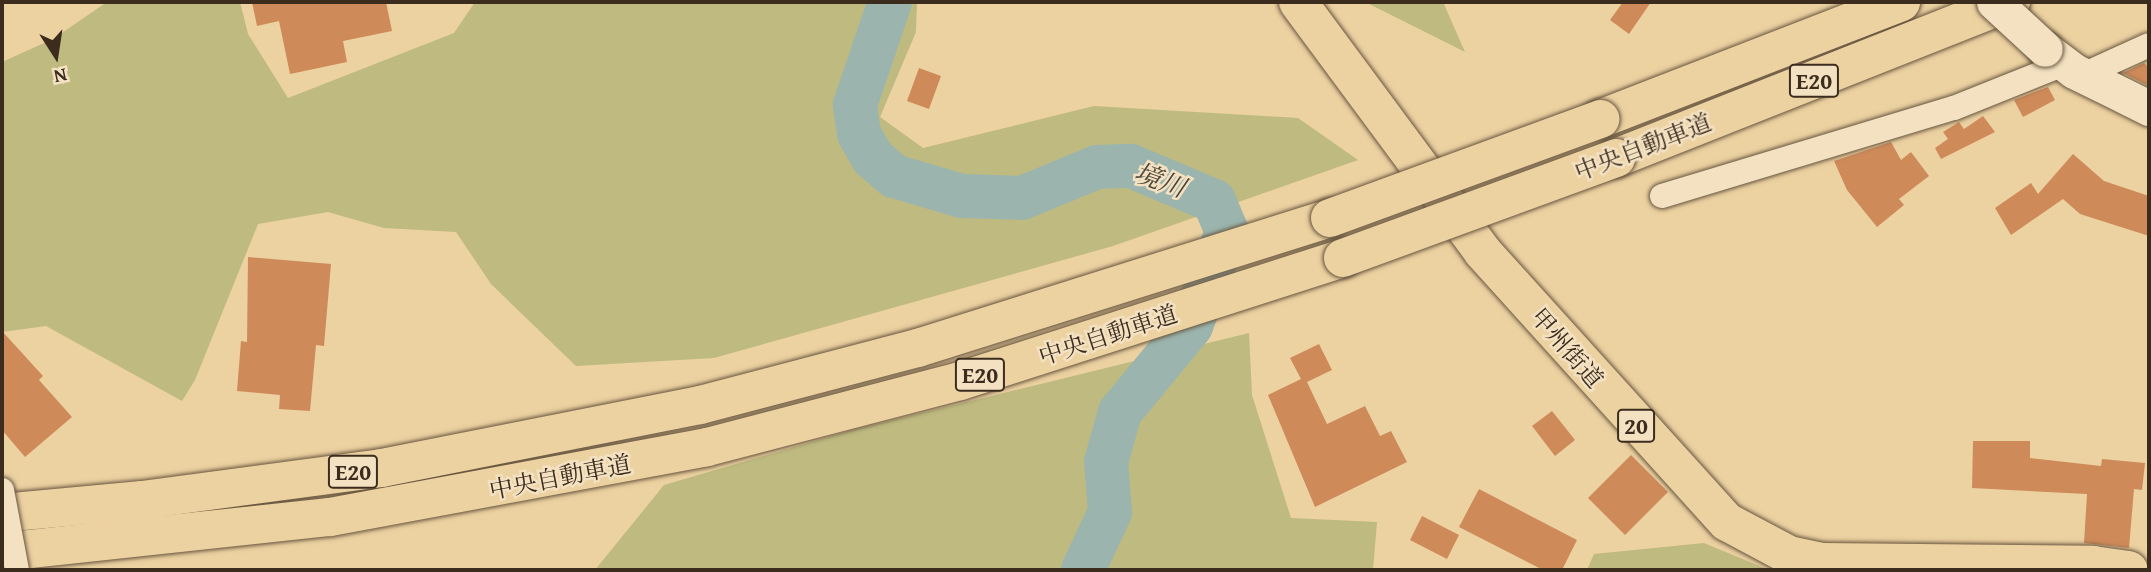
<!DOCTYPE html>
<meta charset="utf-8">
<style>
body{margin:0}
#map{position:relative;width:2151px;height:572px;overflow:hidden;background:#ecd1a1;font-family:"Gentium Book Plus","Noto Serif JP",serif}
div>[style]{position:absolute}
.green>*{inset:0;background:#beba80}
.river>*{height:44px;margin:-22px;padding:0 22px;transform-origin:22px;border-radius:22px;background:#9bb5ae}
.building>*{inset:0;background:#cf8a5a}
.roads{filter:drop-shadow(0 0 2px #67553f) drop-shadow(0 0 2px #67553f)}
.street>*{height:24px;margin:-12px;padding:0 12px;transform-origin:12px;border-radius:12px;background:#f3e1c2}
.secondary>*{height:35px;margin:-17.5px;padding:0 17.5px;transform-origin:17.5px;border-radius:17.5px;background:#f3e1c2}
.highway>*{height:38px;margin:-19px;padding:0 19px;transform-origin:19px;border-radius:19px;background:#ecd1a1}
.bridges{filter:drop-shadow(0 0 2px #67553f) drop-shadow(0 0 2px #67553f)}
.street-bridge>*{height:24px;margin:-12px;padding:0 12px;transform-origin:12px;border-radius:12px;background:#f3e1c2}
.secondary-bridge>*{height:35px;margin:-17.5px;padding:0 17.5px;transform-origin:17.5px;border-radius:17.5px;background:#f3e1c2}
.highway-bridge>*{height:38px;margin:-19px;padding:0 19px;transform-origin:19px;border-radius:19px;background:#ecd1a1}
span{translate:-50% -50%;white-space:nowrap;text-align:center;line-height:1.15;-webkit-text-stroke:5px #f3e1c2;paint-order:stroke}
.shield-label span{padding:2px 5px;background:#f3e1c2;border:2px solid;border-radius:5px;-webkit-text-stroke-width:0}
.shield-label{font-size:23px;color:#3b2c1e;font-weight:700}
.street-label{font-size:24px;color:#3b2c1e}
.water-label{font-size:26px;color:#4e473b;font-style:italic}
.frame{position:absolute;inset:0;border:4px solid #3b2c1e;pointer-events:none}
.north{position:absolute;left:21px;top:21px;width:70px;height:70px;-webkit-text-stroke:5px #f3e1c2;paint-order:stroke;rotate:168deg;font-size:19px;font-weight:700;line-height:28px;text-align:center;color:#3b2c1e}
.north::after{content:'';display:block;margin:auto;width:24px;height:32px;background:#3b2c1e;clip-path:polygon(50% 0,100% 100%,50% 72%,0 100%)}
</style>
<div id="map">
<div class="green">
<i style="clip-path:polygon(107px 2px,240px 2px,248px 34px,288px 98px,454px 33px,475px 2px,917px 2px,916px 32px,880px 117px,923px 148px,1094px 106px,1298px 118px,1358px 160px,1113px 246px,714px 358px,576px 366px,491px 284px,456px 232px,384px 228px,328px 212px,258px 224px,195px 380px,182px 401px,46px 326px,2px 332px,2px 62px,53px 39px)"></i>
<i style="clip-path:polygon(1367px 2px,1443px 2px,1465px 52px,1369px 4px)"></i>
<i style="clip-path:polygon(1249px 333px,1252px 395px,1291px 518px,1377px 522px,1373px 570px,595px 570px,664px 485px,856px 429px)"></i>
<i style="clip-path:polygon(1704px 543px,1769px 570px,1587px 570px,1594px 554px)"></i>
</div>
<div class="river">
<i style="left:890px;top:2px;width:109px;rotate:108.8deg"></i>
<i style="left:855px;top:105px;width:29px;rotate:82deg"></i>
<i style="left:859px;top:134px;width:28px;rotate:60deg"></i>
<i style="left:873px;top:158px;width:28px;rotate:41deg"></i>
<i style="left:894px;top:176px;width:71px;rotate:16.4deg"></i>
<i style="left:962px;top:196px;width:60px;rotate:1.9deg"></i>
<i style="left:1022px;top:198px;width:81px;rotate:-22.5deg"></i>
<i style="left:1097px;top:167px;width:34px;rotate:-2deg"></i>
<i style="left:1131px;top:166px;width:90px;rotate:22.9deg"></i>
<i style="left:1214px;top:201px;width:34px;rotate:67deg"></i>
<i style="left:1227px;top:232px;width:101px;rotate:111deg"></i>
<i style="left:1191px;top:326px;width:112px;rotate:129.5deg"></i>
<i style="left:1120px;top:412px;width:52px;rotate:105.6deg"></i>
<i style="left:1106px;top:462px;width:50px;rotate:85.4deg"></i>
<i style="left:1110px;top:512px;width:64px;rotate:115deg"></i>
</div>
<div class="building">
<i style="clip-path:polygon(252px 2px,386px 2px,392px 31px,343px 41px,347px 62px,290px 74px,279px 21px,257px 26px)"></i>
<i style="clip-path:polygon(1623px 2px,1651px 2px,1629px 34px,1610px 20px)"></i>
<i style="clip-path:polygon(2144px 63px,2149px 67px,2149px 86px,2123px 73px)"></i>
<i style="clip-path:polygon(919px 68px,941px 76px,929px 109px,907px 101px)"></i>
<i style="clip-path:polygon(2048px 87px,2055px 100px,2023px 117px,2014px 100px)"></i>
<i style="clip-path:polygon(1983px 116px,1995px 132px,1941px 159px,1935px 148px,1948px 139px,1943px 132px,1959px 122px,1964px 129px)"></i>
<i style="clip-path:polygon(1891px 142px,1901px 160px,1911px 152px,1929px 176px,1899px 199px,1904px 205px,1877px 227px,1847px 190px,1834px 161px)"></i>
<i style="clip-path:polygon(2073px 154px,2104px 181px,2149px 196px,2149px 236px,2080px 214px,2063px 199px,2011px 235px,1995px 208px,2031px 183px,2038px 194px)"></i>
<i style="clip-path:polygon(248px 257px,331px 264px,324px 346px,316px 345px,310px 411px,279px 409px,280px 395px,237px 391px,241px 341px,247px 342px)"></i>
<i style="clip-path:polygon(2px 331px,43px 376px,39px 380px,72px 417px,25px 457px,2px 430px)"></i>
<i style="clip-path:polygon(1319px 344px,1332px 370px,1307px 382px,1327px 424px,1365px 406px,1380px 436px,1391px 431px,1407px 462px,1315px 507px,1268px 395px,1301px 379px,1290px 358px)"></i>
<i style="clip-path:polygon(1552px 411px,1575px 440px,1555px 456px,1532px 426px)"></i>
<i style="clip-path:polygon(1973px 441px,2030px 441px,2030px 458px,2101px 466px,2102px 459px,2145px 463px,2142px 490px,2134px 489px,2129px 548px,2084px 543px,2087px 494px,1972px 488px)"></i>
<i style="clip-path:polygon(1631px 455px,1668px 492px,1625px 535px,1588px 498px)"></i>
<i style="clip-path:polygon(1479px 489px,1577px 540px,1562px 570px,1543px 570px,1459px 527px)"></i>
<i style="clip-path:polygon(1422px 516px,1459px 535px,1447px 559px,1410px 540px)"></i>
</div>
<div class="roads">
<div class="street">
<i style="left:2083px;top:75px;width:72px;rotate:-24.4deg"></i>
<i style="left:1662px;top:196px;width:305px;rotate:-16.8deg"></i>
<i style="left:1954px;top:108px;width:118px;rotate:-21.8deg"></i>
</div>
<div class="secondary">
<i style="left:2045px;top:49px;width:36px;rotate:37deg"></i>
<i style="left:2074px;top:71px;width:84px;rotate:26.3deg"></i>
</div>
<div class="highway">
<i style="left:1298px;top:2px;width:310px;rotate:53.5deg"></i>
<i style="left:1482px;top:251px;width:365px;rotate:47.9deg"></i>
<i style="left:1727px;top:522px;width:70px;rotate:28deg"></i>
<i style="left:1789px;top:555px;width:33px;rotate:12deg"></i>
<i style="left:1821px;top:562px;width:272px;rotate:0.6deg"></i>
<i style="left:2093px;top:565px;width:36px;rotate:8deg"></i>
<i style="left:1600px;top:119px;width:323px;rotate:-21.2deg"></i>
<i style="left:1616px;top:158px;width:425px;rotate:-21.6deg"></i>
<i style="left:2px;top:513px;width:141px;rotate:-5.3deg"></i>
<i style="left:142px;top:500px;width:242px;rotate:-7.6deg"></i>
<i style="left:382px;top:468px;width:324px;rotate:-11.2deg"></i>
<i style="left:700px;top:405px;width:225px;rotate:-14.7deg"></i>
<i style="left:918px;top:348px;width:432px;rotate:-17.5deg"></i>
<i style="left:2px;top:552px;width:330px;rotate:-6.1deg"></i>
<i style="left:330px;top:517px;width:383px;rotate:-10.5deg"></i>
<i style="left:707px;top:447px;width:261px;rotate:-14.6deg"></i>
<i style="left:960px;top:381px;width:402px;rotate:-17.8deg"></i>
</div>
</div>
<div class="bridges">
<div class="street-bridge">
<i style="left:2px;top:490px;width:81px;rotate:79.4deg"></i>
</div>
<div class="secondary-bridge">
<i style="left:1994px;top:2px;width:69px;rotate:42.7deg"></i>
</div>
<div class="highway-bridge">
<i style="left:1330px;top:218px;width:288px;rotate:-20.1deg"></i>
<i style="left:1343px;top:258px;width:291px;rotate:-20.1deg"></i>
</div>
</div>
<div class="shield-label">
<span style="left:1814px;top:81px">E20</span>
<span style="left:980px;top:375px">E20</span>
<span style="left:1636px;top:426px">20</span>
<span style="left:353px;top:472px">E20</span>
</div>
<div class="street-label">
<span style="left:1643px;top:147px;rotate:-21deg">中央自動車道</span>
<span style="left:1108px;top:335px;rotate:-18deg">中央自動車道</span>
<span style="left:1567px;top:348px;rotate:49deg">甲州街道</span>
<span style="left:560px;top:477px;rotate:-11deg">中央自動車道</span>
</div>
<div class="water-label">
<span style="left:1160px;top:180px;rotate:20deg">境川</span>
</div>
<div class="frame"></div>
<div class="north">N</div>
</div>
